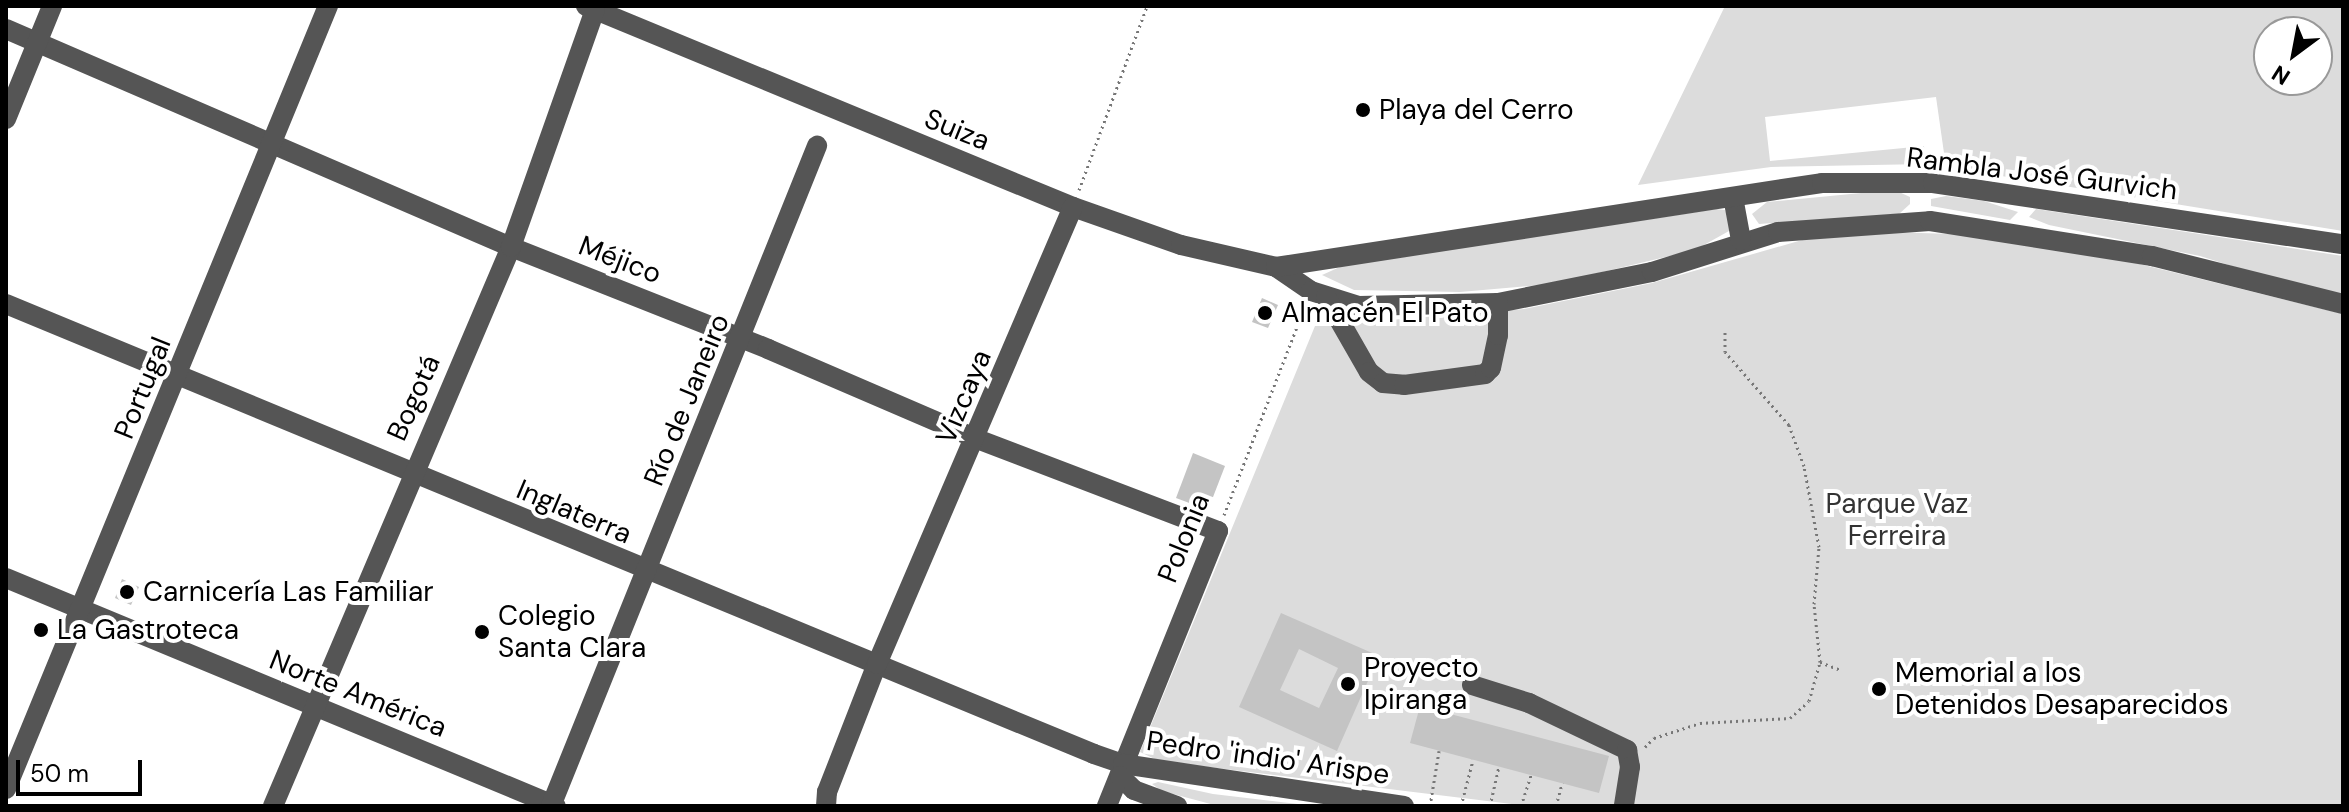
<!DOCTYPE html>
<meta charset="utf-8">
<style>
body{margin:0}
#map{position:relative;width:2349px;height:812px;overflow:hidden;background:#fff;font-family:"DM Sans",sans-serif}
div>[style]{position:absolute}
.green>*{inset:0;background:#dcdcdc}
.building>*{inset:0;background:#c4c4c4}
.path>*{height:3px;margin-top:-1.5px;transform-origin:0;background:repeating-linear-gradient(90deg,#777 0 2px,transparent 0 6px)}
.minor>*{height:20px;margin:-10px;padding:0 10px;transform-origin:10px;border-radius:10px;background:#555}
.dots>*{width:22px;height:22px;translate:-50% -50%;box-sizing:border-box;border:4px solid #fff;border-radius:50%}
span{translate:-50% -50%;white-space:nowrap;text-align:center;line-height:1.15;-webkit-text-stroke:8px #fff;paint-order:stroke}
.poi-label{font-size:28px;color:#000}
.left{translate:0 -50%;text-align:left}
.street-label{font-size:28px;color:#000}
.park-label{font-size:28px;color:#333}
.frame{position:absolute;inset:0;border:8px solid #000;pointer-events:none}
.north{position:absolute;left:2253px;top:16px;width:80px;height:80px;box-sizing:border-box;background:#fff;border:2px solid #999;border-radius:50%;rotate:212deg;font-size:22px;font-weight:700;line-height:32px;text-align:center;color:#000}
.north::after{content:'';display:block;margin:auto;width:28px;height:36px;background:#000;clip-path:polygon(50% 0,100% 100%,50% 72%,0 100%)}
.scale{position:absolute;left:16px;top:760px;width:126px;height:36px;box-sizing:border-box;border:4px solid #000;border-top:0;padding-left:10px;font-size:24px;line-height:28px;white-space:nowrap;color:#000;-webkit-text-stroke:6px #fff;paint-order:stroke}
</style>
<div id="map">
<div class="green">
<i style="clip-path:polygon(evenodd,1725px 6px,2343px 6px,2343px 231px,1946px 167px,1936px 97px,1765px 117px,1770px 161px,1924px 146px,1926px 164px,1771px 167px,1638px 185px,1725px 6px,2269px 32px,2317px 32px,2317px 80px,2269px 80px,2269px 32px)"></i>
<i style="clip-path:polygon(1882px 191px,1899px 192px,1910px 197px,1910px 204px,1899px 214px,1759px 224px,1752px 214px,1767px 202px)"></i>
<i style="clip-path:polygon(1946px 196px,1984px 201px,2018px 212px,2010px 220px,1931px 206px,1931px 199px)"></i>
<i style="clip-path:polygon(1716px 209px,1725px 210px,1732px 224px,1729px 231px,1695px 250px,1552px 284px,1460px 292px,1354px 290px,1322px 275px,1342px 266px)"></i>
<i style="clip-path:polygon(2036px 209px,2343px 256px,2343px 301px,2200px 256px,2049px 225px,2029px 217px)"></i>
<i style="clip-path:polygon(1887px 232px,1954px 234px,2095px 253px,2343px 314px,2343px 806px,1529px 806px,1159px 761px,1140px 752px,1315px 326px,1524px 309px,1652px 283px,1809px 238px)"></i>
<i style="clip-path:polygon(1158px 782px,1213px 794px,1315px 806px,1218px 806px,1162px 791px,1152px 784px)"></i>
</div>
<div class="building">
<i style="clip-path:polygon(1262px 298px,1278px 305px,1268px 328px,1252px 322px)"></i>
<i style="clip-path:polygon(1193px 453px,1225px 466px,1208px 510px,1176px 498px)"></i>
<i style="clip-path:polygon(122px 579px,139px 587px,131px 605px,115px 598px)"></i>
<i style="clip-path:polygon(evenodd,1281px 613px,1379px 656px,1337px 751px,1239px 707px,1281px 613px,1299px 649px,1338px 668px,1319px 708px,1280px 690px,1299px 649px)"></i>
<i style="clip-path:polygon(1420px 706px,1609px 756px,1599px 793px,1410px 743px)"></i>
</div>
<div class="path">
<i style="left:1079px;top:190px;width:196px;rotate:-69.7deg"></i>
<i style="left:1224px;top:515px;width:221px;rotate:-68.8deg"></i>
<i style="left:1820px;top:662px;width:22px;rotate:21deg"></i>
<i style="left:1645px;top:747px;width:13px;rotate:-45deg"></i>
<i style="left:1654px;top:738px;width:48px;rotate:-18.1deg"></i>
<i style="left:1700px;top:723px;width:90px;rotate:-3.2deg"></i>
<i style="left:1790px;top:718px;width:25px;rotate:-42deg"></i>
<i style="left:1809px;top:701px;width:41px;rotate:-74.2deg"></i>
<i style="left:1820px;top:662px;width:58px;rotate:-95.9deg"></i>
<i style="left:1814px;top:604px;width:57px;rotate:-85deg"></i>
<i style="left:1819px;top:547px;width:82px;rotate:-100.5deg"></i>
<i style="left:1804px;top:466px;width:44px;rotate:-110.1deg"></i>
<i style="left:1789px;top:425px;width:97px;rotate:-131.2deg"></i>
<i style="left:1725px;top:352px;width:20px;rotate:-90deg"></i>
<i style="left:1430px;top:806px;width:56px;rotate:-80.7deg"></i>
<i style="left:1461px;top:806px;width:48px;rotate:-75.4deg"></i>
<i style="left:1490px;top:806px;width:41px;rotate:-77.3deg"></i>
<i style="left:1521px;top:806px;width:33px;rotate:-72deg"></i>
<i style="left:1556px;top:806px;width:24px;rotate:-75deg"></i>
</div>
<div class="minor">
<i style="left:586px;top:6px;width:527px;rotate:22.43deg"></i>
<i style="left:1073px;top:207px;width:114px;rotate:19.4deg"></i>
<i style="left:1181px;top:245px;width:98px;rotate:13deg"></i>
<i style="left:1276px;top:267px;width:42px;rotate:34.4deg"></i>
<i style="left:1311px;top:291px;width:50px;rotate:17.4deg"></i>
<i style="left:1359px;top:306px;width:139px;rotate:-1.2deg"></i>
<i style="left:1498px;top:303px;width:157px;rotate:-11.4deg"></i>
<i style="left:1652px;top:272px;width:132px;rotate:-17.6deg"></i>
<i style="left:1778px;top:232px;width:152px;rotate:-4.1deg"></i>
<i style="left:1930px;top:221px;width:225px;rotate:9deg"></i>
<i style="left:2152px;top:256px;width:197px;rotate:14.1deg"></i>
<i style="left:6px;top:29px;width:550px;rotate:23.35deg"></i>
<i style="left:511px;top:247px;width:277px;rotate:21.6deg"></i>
<i style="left:768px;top:349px;width:228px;rotate:23.3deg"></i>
<i style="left:977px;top:439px;width:258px;rotate:20.9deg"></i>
<i style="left:1218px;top:531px;width:297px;rotate:112deg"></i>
<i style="left:6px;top:119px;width:122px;rotate:-67.8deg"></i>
<i style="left:1733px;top:197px;width:44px;rotate:79.5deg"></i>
<i style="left:1276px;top:267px;width:552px;rotate:-8.75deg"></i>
<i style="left:1822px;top:183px;width:111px"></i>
<i style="left:1933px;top:183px;width:415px;rotate:8.5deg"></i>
<i style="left:1326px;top:297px;width:86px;rotate:60.2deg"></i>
<i style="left:1369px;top:372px;width:18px;rotate:38deg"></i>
<i style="left:1383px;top:383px;width:21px;rotate:5deg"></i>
<i style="left:1404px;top:385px;width:82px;rotate:-7.7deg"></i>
<i style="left:1485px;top:374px;width:8px;rotate:-45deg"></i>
<i style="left:1491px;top:368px;width:34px;rotate:-78deg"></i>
<i style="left:1498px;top:335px;width:32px;rotate:-90deg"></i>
<i style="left:6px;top:304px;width:1177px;rotate:22.47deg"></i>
<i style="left:1094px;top:754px;width:31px;rotate:19deg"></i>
<i style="left:1123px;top:764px;width:284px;rotate:8.5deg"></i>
<i style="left:6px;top:578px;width:595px;rotate:22.52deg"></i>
<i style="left:1472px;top:685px;width:60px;rotate:17.5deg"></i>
<i style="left:1529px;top:703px;width:109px;rotate:25.6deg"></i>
<i style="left:1627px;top:750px;width:17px;rotate:80deg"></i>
<i style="left:1630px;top:767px;width:39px;rotate:99deg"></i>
<i style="left:1120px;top:776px;width:20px;rotate:45deg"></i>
<i style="left:1134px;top:790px;width:46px;rotate:20.4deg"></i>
<i style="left:6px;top:789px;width:847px;rotate:-67.65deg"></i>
<i style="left:273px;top:806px;width:608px;rotate:-66.94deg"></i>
<i style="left:511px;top:247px;width:251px;rotate:-70.5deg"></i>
<i style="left:551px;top:806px;width:712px;rotate:-68.05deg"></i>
<i style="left:826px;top:806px;width:14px;rotate:-86deg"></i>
<i style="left:827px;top:792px;width:137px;rotate:-68.7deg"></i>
<i style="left:877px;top:664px;width:497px;rotate:-66.8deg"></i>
</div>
<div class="dots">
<i style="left:1363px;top:110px;background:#000"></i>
<i style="left:1265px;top:313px;background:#000"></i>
<i style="left:127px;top:592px;background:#000"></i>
<i style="left:41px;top:630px;background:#000"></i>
<i style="left:482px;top:632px;background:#000"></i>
<i style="left:1348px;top:684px;background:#000"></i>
<i style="left:1879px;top:689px;background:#000"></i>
</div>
<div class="poi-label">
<span class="left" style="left:1379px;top:110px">Playa del Cerro</span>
<span class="left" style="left:1281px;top:313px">Almacén El Pato</span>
<span class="left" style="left:143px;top:592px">Carnicería Las Familiar</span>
<span class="left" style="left:498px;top:632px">Colegio<br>Santa Clara</span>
<span class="left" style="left:57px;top:630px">La Gastroteca</span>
<span class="left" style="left:1364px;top:684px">Proyecto<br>Ipiranga</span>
<span class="left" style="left:1895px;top:689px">Memorial a los<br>Detenidos Desaparecidos</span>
</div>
<div class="street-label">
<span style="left:957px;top:130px;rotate:22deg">Suiza</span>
<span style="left:2042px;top:174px;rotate:7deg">Rambla José Gurvich</span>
<span style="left:620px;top:260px;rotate:21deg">Méjico</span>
<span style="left:143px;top:388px;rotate:-68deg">Portugal</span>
<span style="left:964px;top:397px;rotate:-67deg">Vizcaya</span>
<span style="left:414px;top:398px;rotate:-66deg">Bogotá</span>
<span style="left:687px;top:400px;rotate:-68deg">Río de Janeiro</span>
<span style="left:574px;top:512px;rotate:23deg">Inglaterra</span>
<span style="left:1184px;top:538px;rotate:-68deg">Polonia</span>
<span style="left:358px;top:694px;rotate:22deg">Norte América</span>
<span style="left:1268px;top:758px;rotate:8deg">Pedro 'indio' Arispe</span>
</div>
<div class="park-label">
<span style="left:1897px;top:520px">Parque Vaz<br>Ferreira</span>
</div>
<div class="frame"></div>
<div class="north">N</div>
<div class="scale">50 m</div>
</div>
